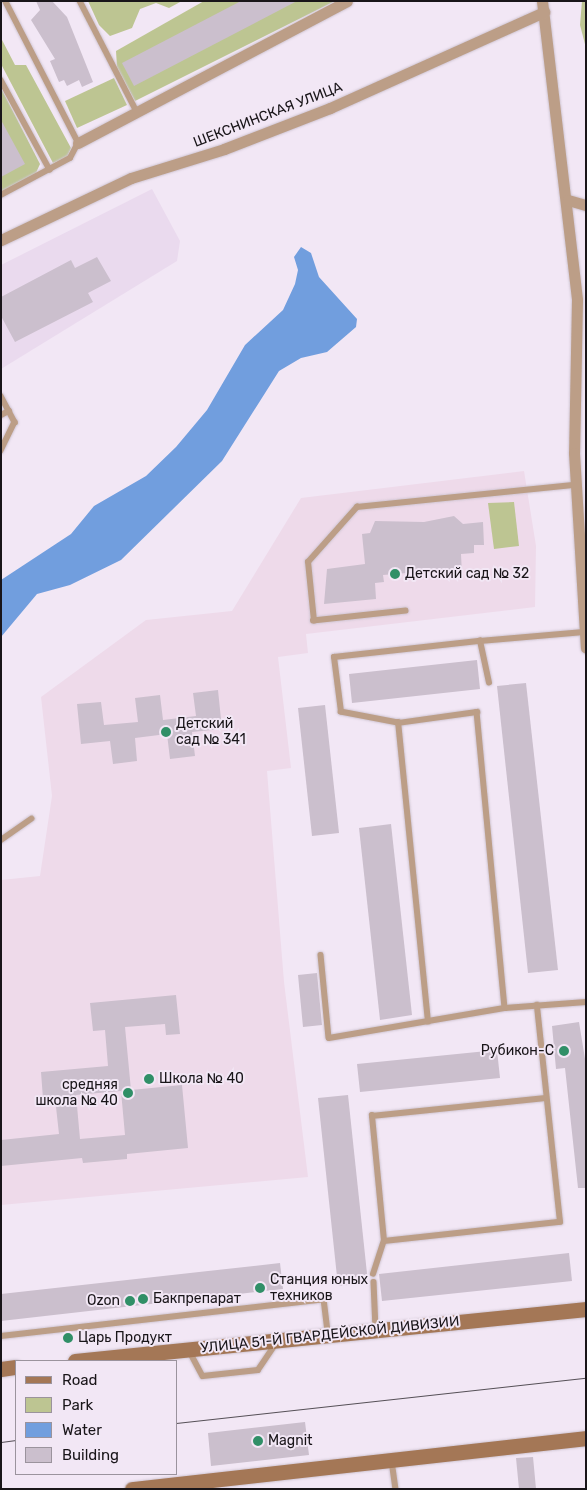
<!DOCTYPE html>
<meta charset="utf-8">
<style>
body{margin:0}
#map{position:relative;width:587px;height:1490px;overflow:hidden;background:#f2e7f5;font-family:Rubik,sans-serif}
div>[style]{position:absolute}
.built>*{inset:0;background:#eadaee}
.education>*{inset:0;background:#eedaea}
.green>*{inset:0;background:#bdc592}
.water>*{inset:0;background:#719ede}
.building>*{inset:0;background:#cbbfcd}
.roads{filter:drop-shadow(0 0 1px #cfc5d2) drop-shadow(0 0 1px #cfc5d2)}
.lane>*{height:5.5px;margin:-2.75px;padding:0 2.75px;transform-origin:2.75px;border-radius:2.75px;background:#bc9e87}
.street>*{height:11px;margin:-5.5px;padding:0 5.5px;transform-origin:5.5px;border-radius:5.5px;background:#bc9e87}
.secondary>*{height:15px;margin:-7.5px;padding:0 7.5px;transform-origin:7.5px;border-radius:7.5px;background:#a47756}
.tram>*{height:1px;margin:-0.5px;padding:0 0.5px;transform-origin:0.5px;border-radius:0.5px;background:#565057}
.dots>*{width:14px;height:14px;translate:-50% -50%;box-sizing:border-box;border:2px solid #f2e7f5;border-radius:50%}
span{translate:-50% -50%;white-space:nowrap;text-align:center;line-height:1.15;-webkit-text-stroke:4px #f2e7f5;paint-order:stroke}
.street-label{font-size:14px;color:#191519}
.poi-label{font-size:14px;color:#191519}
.left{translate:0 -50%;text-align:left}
.right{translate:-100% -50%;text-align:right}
.frame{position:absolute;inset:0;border:2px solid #191519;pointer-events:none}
.legend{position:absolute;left:15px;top:1360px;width:162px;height:115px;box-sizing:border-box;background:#f2e7f5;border:1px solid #9b939d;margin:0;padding:6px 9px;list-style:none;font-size:15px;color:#191519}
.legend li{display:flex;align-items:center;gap:10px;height:25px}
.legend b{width:25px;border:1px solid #9b939d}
</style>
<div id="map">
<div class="built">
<i style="clip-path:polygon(152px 189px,180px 241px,177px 261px,1px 369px,1px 265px)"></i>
</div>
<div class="education">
<i style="clip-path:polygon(524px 471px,536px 546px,535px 607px,306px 634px,308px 653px,278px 657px,291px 768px,267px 771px,284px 982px,308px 1177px,1px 1205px,1px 880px,40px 876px,52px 796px,41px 697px,146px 620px,232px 611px,301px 498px)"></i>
</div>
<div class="green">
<i style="clip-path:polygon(88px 1px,182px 1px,169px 8px,156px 3px,140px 9px,132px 28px,110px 36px,99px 25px)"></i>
<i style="clip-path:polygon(204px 1px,335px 1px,135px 101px,117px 67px,116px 51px)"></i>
<i style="clip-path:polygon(582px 1px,586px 1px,586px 48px,580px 25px)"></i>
<i style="clip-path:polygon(1px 38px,15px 65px,26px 65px,71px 148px,67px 157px,53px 163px,1px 64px)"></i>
<i style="clip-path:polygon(114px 78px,127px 105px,77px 128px,65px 101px)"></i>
<i style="clip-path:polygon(1px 88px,40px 164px,35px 175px,1px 193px)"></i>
<i style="clip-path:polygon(514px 502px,519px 546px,494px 549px,488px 503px)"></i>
</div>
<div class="water">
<i style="clip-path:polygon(301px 247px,311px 253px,319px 277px,357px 319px,356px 327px,327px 352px,301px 358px,279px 371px,222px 461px,121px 560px,70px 585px,37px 594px,1px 637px,1px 580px,71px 534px,94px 506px,146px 476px,176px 447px,207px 410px,245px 345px,283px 310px,295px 284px,298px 270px,294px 257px)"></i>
</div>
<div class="building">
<i style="clip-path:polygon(36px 1px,52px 1px,67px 17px,93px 82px,82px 87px,79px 80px,67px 86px,64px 80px,59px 82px,50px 61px,55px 59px,31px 20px,40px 10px)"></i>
<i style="clip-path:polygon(241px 1px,297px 1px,134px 86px,122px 63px)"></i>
<i style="clip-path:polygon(1px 120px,25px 164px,1px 177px)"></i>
<i style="clip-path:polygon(97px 257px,111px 281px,88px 293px,93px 302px,15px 342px,1px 316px,1px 297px,71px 260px,75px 268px)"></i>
<i style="clip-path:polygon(454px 516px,463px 524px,483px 522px,484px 545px,474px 545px,474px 553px,461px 554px,462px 575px,443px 576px,443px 570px,383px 575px,384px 582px,375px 583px,376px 599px,324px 604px,327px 569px,365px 564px,362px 534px,370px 533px,375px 521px,424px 522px)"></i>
<i style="clip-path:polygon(477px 660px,480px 689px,352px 703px,349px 674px)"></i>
<i style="clip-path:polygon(526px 683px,558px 970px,528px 973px,497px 686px)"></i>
<i style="clip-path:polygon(218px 690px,222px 729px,192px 732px,195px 756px,170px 759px,167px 734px,135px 738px,137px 761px,113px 764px,110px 741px,81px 744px,77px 704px,101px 702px,104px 725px,138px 722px,135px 698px,160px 695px,163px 720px,196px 716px,193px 693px)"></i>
<i style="clip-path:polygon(325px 705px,339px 833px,312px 836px,298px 708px)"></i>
<i style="clip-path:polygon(391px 824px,412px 1015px,380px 1020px,359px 828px)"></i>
<i style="clip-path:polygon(317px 973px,322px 1025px,303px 1027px,298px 975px)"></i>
<i style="clip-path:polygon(evenodd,176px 995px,180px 1034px,166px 1035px,165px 1024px,125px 1027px,131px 1090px,182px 1085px,188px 1148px,127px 1154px,127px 1159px,83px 1163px,82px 1158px,1px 1166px,1px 1140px,59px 1134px,55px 1098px,43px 1099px,41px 1072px,108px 1066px,105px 1030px,93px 1031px,90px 1003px,176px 995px,121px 1091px,125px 1135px,80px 1139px,76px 1095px,121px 1091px)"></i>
<i style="clip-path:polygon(579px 1022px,586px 1065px,586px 1188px,578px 1188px,565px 1068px,556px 1069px,552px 1026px)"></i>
<i style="clip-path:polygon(497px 1050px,500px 1078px,360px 1092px,357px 1064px)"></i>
<i style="clip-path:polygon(348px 1095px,368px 1283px,338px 1286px,318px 1098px)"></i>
<i style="clip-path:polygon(569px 1253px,572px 1281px,382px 1301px,379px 1274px)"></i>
<i style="clip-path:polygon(280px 1263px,283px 1289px,1px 1321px,1px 1294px)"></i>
<i style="clip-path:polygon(305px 1422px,309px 1455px,211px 1466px,208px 1433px)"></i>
<i style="clip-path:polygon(533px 1457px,536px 1489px,519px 1489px,516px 1458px)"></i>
</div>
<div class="roads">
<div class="lane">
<i style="left:80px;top:1px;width:125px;rotate:62.8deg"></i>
<i style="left:1px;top:80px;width:102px;rotate:61.4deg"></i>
<i style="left:1px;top:195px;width:78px;rotate:-28.2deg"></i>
<i style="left:70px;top:158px;width:17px;rotate:-62deg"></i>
<i style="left:78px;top:143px;width:160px;rotate:-117.2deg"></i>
<i style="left:1px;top:396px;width:30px;rotate:62deg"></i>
<i style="left:15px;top:422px;width:32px;rotate:116deg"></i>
<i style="left:1px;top:415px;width:9px;rotate:-27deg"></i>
<i style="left:406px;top:611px;width:93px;rotate:173.8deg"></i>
<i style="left:314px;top:621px;width:59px;rotate:-95.8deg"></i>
<i style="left:308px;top:562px;width:74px;rotate:-48.3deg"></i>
<i style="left:357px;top:507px;width:219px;rotate:-5.8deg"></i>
<i style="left:489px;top:683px;width:43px;rotate:-102.1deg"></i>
<i style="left:480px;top:641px;width:104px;rotate:-4.9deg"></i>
<i style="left:398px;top:723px;width:58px;rotate:-169.1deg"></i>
<i style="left:341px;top:712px;width:55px;rotate:-97.3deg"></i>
<i style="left:334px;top:657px;width:147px;rotate:-6.3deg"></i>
<i style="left:1px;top:840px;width:37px;rotate:-35deg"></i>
<i style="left:321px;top:955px;width:83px;rotate:84.5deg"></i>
<i style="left:329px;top:1038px;width:179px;rotate:-9.7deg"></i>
<i style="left:505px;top:1008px;width:81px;rotate:-4.2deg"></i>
<i style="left:428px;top:1022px;width:301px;rotate:-95.7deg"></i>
<i style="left:398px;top:723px;width:80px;rotate:-7.9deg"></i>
<i style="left:477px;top:712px;width:297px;rotate:84.6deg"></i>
<i style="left:384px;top:1241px;width:177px;rotate:-6.2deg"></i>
<i style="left:560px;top:1222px;width:218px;rotate:-96.1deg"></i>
<i style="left:373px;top:1274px;width:35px;rotate:-72deg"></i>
<i style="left:384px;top:1241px;width:126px;rotate:-95.5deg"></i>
<i style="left:372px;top:1116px;width:174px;rotate:-5.9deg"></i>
<i style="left:374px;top:1282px;width:48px;rotate:87.6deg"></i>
<i style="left:1px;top:1336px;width:325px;rotate:-6.5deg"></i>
<i style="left:324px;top:1299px;width:34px;rotate:83deg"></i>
<i style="left:190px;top:1352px;width:27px;rotate:62deg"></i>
<i style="left:203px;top:1376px;width:55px;rotate:-6.2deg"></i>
<i style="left:258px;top:1370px;width:34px;rotate:-56deg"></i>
<i style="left:392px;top:1461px;width:28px;rotate:82deg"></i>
</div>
<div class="street">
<i style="left:542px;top:1px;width:301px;rotate:83.3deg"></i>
<i style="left:577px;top:300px;width:153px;rotate:91.1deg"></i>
<i style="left:574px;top:453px;width:195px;rotate:86.5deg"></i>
<i style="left:78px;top:143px;width:304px;rotate:-27.8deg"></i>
<i style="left:568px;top:200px;width:19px;rotate:16deg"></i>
<i style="left:1px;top:240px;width:144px;rotate:-25.5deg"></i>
<i style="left:131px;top:178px;width:97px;rotate:-17.3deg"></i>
<i style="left:224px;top:149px;width:114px;rotate:-21.1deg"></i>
<i style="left:330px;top:108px;width:235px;rotate:-24.2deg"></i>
</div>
<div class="secondary">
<i style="left:75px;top:1361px;width:514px;rotate:-5.81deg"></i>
<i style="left:1px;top:1369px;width:15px;rotate:-8deg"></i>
<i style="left:132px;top:1489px;width:457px;rotate:-6.4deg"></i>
</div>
</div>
<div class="tram">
<i style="left:176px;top:1423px;width:412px;rotate:-6.3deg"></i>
<i style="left:1px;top:1442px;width:15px;rotate:-8deg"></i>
</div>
<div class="dots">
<i style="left:395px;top:574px;background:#308f67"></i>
<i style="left:166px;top:732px;background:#308f67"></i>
<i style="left:564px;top:1051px;background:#308f67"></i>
<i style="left:149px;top:1079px;background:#308f67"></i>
<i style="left:128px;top:1093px;background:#308f67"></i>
<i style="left:260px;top:1288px;background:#308f67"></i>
<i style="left:143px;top:1299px;background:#308f67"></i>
<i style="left:130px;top:1301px;background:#308f67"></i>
<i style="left:68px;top:1338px;background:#308f67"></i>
<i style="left:258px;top:1441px;background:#308f67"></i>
</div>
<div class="street-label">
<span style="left:268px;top:115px;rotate:-21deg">ШЕКСНИНСКАЯ УЛИЦА</span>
<span style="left:330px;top:1335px;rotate:-6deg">УЛИЦА 51-Й ГВАРДЕЙСКОЙ ДИВИЗИИ</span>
</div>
<div class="poi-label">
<span class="left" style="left:405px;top:574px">Детский сад № 32</span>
<span class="left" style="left:176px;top:732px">Детский<br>сад № 341</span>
<span class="right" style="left:554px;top:1051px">Рубикон-С</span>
<span class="left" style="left:159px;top:1079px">Школа № 40</span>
<span class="right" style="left:118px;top:1093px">средняя<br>школа № 40</span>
<span class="left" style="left:270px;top:1288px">Станция юных<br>техников</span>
<span class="left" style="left:153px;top:1299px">Бакпрепарат</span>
<span class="right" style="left:120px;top:1301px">Ozon</span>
<span class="left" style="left:78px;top:1338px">Царь Продукт</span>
<span class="left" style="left:268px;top:1441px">Magnit</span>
</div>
<div class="frame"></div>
<ul class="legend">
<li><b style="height:6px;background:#a47756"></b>Road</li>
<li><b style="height:14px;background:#bdc592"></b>Park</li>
<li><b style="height:14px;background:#719ede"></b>Water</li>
<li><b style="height:14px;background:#cbbfcd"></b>Building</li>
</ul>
</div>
